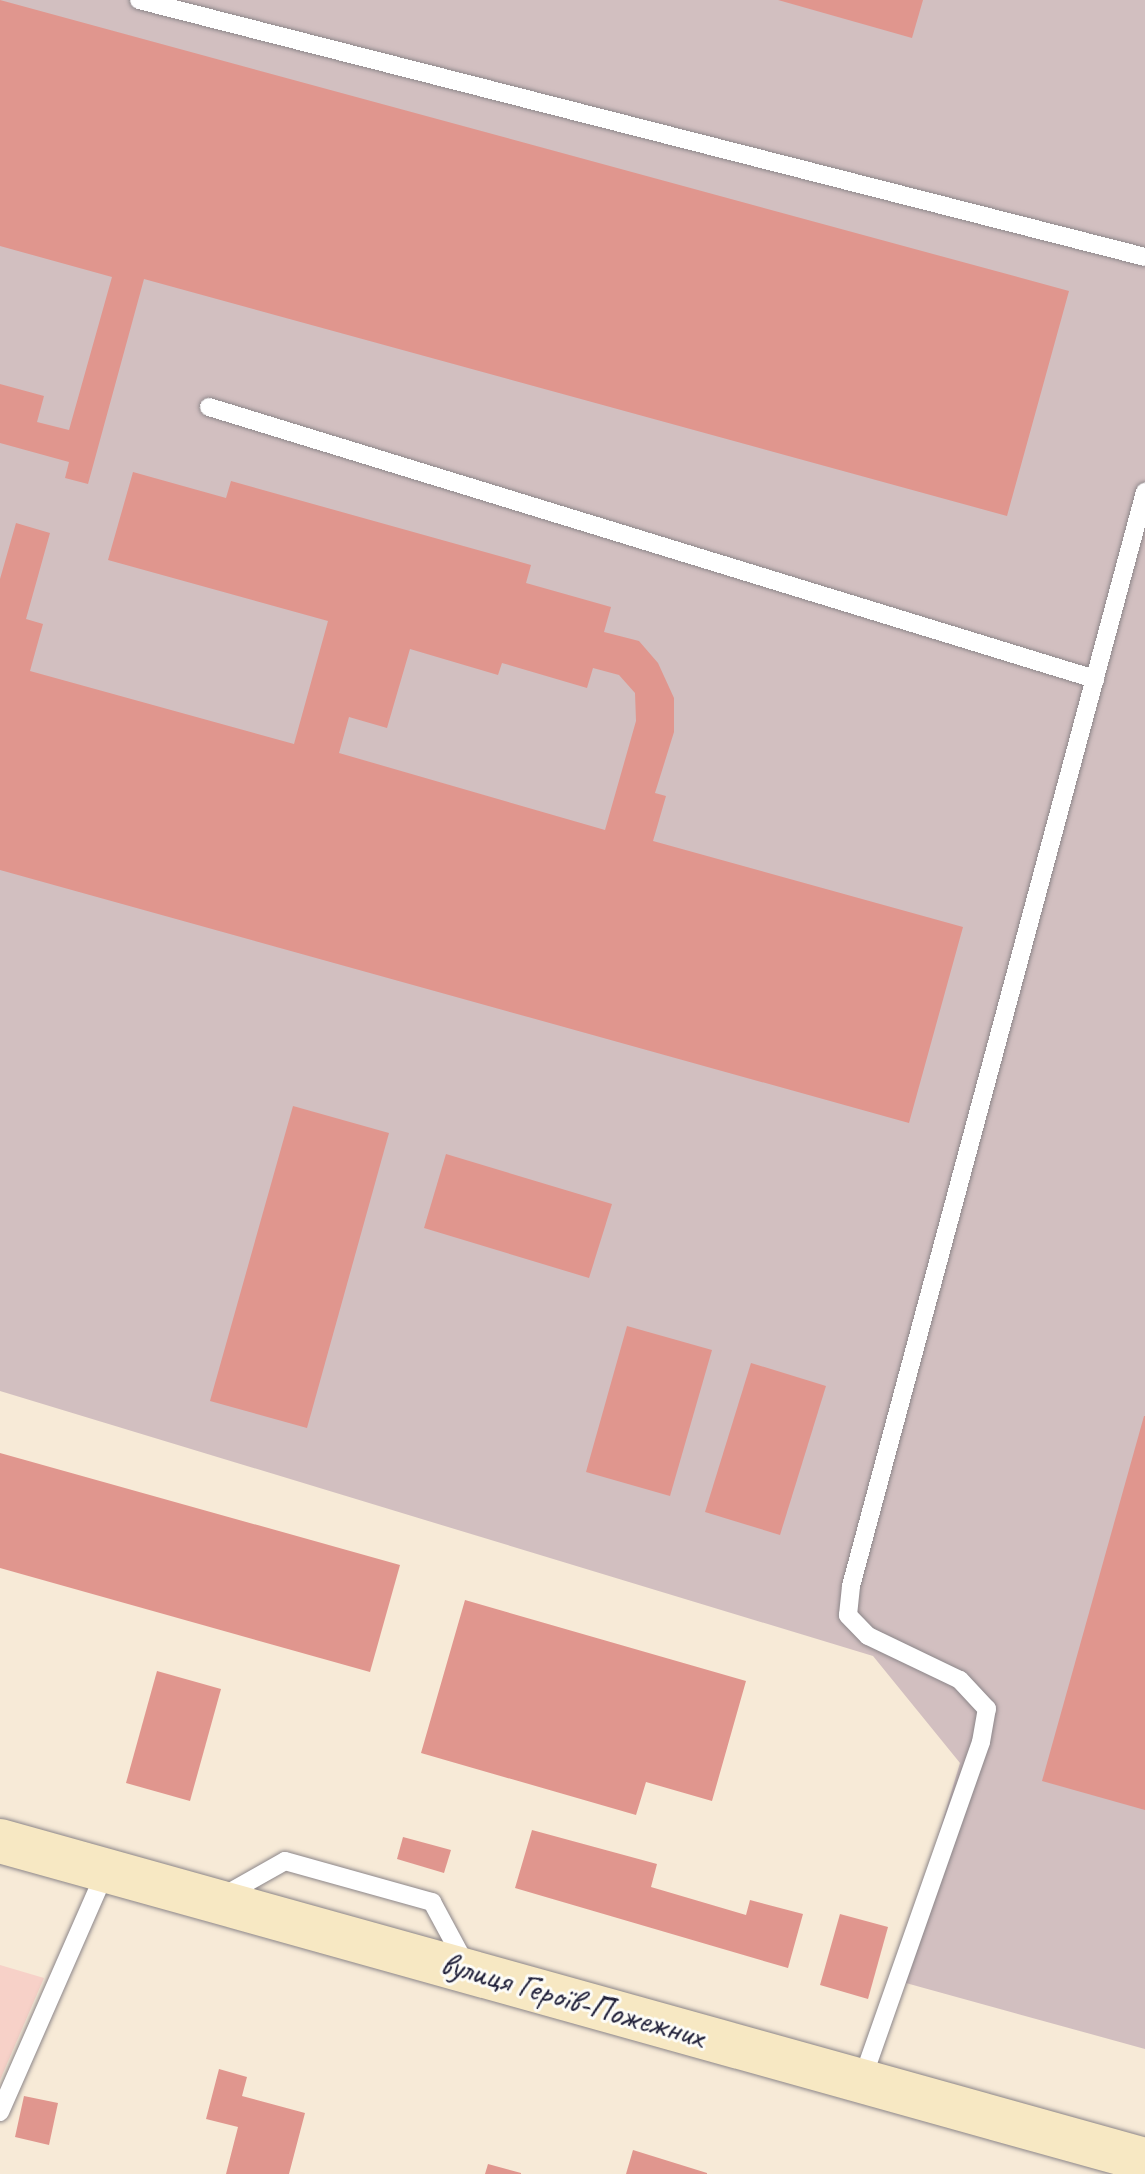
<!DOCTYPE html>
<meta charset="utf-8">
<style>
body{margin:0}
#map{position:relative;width:1145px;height:2174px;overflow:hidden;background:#f7ead7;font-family:Caveat,sans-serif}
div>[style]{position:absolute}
.built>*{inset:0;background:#f7d1c8}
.industrial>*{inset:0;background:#d2bfc0}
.building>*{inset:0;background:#e0968e}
.roads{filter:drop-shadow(0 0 2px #8c8689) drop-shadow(0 0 2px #8c8689)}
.lane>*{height:18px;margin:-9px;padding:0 9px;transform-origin:9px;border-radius:9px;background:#fff}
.secondary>*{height:44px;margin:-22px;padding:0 22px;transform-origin:22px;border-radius:22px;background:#f7e8c3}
span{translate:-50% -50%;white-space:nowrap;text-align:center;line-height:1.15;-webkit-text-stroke:6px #fdfcf7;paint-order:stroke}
.street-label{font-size:34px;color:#22223b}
</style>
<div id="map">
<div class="built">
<i style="clip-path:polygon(0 1965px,44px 1978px,0 2080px)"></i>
</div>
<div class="industrial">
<i style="clip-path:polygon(0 0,1145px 0,1145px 2049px,895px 1980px,960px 1763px,873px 1656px,0 1391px)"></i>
</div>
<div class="building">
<i style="clip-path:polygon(0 0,1069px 291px,1007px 516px,144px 279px,88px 484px,65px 478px,69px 462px,0 443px,0 384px,44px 396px,37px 422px,69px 430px,112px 277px,0 246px)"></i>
<i style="clip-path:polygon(778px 0,923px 0,912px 38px)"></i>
<i style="clip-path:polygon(evenodd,133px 472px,226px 498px,231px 481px,531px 565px,526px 583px,611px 607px,604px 632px,639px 641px,658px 663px,674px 698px,674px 732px,655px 793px,666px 796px,653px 841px,963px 927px,909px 1123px,0 870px,0 579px,16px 523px,50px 533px,26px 619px,43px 624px,30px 671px,294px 744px,328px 621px,108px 560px,133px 472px,410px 649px,498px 675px,502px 663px,587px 688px,593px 668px,619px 675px,635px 693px,636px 721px,605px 830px,339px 753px,349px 717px,387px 728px,410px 649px)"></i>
<i style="clip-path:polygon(293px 1106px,389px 1133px,307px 1428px,210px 1401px)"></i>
<i style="clip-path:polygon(446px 1154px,612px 1204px,589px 1278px,424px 1228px)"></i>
<i style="clip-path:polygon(627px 1326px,712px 1350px,670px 1496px,586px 1472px)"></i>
<i style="clip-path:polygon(751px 1363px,826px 1386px,780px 1535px,705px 1512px)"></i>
<i style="clip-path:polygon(1144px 1416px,1145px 1416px,1145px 1810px,1042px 1781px)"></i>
<i style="clip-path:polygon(0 1453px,400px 1565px,370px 1672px,0 1568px)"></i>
<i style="clip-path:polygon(465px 1600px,746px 1681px,712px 1801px,646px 1782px,636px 1815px,421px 1753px)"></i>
<i style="clip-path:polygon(157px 1671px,221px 1689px,190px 1801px,126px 1783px)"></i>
<i style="clip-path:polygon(532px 1830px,657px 1864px,651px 1887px,746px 1915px,750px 1900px,803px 1914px,788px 1968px,515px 1888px)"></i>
<i style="clip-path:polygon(403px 1837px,451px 1850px,444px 1873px,397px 1859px)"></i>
<i style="clip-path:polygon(840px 1914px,888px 1927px,868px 1999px,820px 1985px)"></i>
<i style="clip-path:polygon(219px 2069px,247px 2077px,242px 2096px,305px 2113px,289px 2174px,226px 2174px,238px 2127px,206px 2119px)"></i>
<i style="clip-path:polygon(24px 2096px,58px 2103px,49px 2145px,15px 2137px)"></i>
<i style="clip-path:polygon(633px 2150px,707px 2173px,707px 2174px,626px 2174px)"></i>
<i style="clip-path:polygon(488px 2164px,521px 2173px,521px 2174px,485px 2174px)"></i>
</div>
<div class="roads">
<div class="lane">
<i style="left:139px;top:0;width:1038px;rotate:14.33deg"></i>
<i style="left:209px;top:407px;width:927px;rotate:17.07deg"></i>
<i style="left:223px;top:1896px;width:71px;rotate:-29.4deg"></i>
<i style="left:285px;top:1861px;width:153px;rotate:15.6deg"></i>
<i style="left:432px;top:1902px;width:74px;rotate:61.7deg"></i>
<i style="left:862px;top:2080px;width:358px;rotate:-70.6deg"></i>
<i style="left:981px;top:1742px;width:34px;rotate:-80deg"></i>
<i style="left:987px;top:1709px;width:40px;rotate:-133deg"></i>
<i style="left:960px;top:1680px;width:102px;rotate:-154.4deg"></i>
<i style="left:868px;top:1636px;width:29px;rotate:-134deg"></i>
<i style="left:848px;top:1615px;width:29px;rotate:-84deg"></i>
<i style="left:851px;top:1586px;width:1133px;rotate:-74.96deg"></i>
<i style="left:0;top:2112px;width:263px;rotate:-66.3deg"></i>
</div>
<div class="secondary">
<i style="left:0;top:1841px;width:1189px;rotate:15.57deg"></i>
</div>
</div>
<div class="street-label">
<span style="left:573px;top:1999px;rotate:16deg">вулиця Героїв-Пожежних</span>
</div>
</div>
